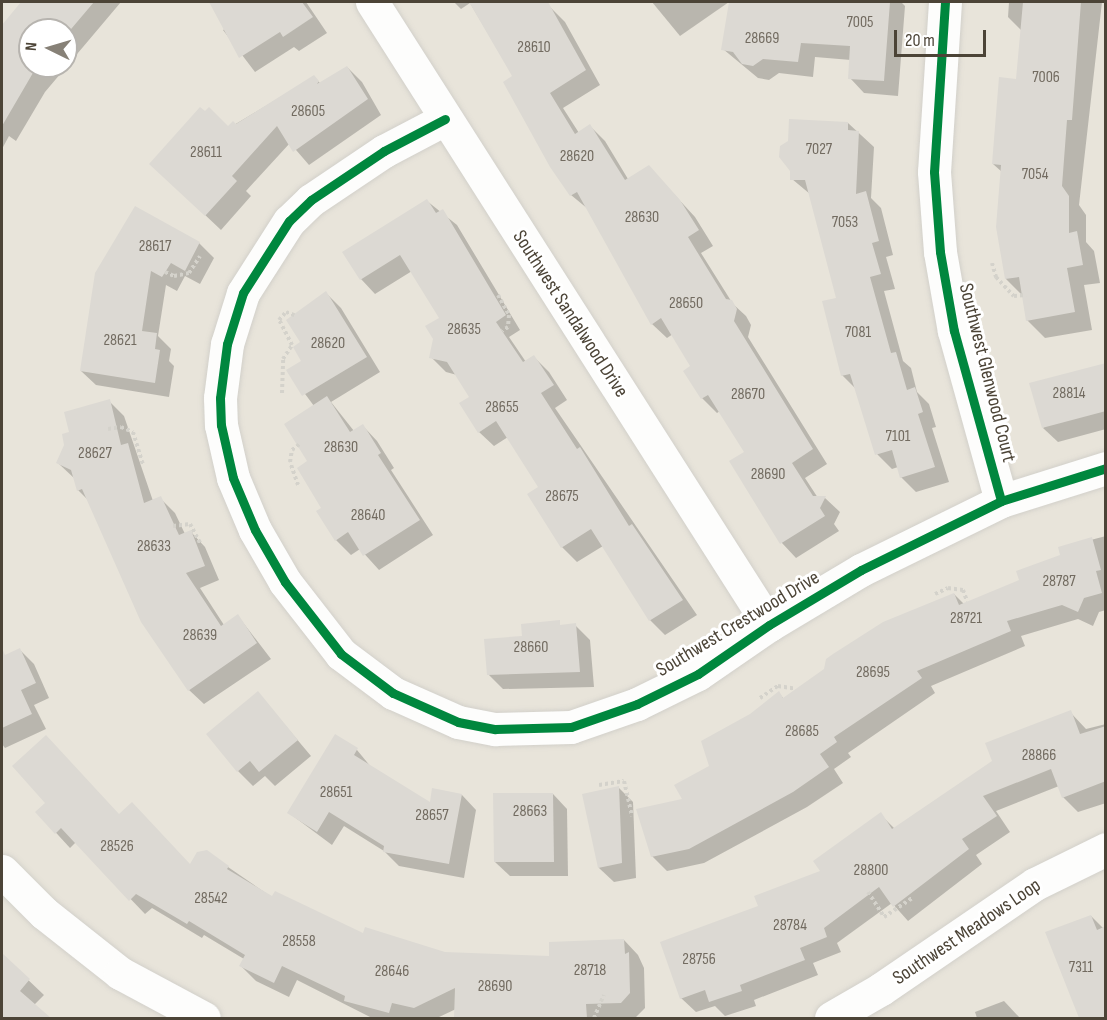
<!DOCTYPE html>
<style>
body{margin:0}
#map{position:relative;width:1107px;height:1020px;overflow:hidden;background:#f4f2ed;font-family:"Sofia Sans Condensed",sans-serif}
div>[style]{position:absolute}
.residential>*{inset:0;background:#e8e4da}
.shadow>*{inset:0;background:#0003}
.building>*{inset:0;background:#dcd9d3}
.path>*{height:4px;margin-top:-2px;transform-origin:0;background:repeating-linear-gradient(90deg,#d4d2cb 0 3px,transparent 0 6px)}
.roads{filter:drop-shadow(0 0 2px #d2d0ca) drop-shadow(0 0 2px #d2d0ca)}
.minor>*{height:33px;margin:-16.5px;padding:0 16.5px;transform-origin:16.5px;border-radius:16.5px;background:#fdfdfc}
.cycleway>*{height:9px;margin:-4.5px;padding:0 4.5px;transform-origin:4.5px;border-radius:4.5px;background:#00873e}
span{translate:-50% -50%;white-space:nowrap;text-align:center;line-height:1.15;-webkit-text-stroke:6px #fff;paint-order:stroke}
.number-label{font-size:16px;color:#726b60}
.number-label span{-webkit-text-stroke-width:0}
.street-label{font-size:20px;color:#4c4437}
.frame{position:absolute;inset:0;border:3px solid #4c4437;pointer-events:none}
.north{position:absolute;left:18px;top:18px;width:60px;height:60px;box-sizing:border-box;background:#fff;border:2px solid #b7b4af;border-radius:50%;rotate:275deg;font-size:16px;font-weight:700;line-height:24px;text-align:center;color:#4c4437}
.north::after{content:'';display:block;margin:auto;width:21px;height:27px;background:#878177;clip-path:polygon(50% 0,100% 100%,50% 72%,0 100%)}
.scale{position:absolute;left:894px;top:30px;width:92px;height:27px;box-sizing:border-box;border:3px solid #4c4437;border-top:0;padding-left:8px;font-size:18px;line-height:21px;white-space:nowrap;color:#4c4437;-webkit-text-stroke:4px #fff;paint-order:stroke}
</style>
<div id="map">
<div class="residential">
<i style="clip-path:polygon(evenodd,2px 2px,1105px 2px,1105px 1018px,2px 1018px,2px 2px,30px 30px,66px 30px,66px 66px,30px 66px,30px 30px)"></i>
</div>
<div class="shadow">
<i style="clip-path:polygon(evenodd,23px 2px,29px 7px,33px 2px,121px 2px,45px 92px,16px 141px,9px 136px,2px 149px,2px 27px,23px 2px,30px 30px,66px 30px,66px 66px,30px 66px,30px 30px)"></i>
<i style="clip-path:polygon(243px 2px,306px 2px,327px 33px,299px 51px,294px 47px,255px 72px,223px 30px,227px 28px,220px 18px)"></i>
<i style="clip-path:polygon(454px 2px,545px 2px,565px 22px,600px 85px,563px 108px,579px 133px,590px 126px,605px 141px,628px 179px,649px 167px,695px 217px,713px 246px,701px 253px,733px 304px,746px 316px,751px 325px,748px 337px,827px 464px,805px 478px,818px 498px,825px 498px,840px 512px,834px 524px,839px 531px,796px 558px,782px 543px,746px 452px,720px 411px,717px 413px,702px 398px,693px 366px,673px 334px,667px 338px,652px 324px,588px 209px,571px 195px,552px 166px,514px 77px,470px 3px,461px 9px)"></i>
<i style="clip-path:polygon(652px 2px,729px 2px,680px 36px)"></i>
<i style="clip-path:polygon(730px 2px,901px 2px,905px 6px,898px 96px,864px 93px,850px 78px,851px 60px,815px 57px,813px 77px,779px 73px,769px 80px,758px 78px,723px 49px)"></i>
<i style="clip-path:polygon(1009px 2px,1102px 2px,1079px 205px,1086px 215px,1086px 242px,1094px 251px,1100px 283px,1084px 285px,1092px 330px,1045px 338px,1027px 320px,1023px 296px,1006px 279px,1002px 172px,993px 164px,1018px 81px,1022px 31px,1008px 17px)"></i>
<i style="clip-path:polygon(347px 67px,362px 82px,381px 115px,309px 165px,290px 143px,246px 191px,251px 196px,221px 230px,166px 178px,229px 128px,314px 77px,321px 84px)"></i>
<i style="clip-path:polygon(848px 123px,874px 147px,871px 198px,881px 208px,893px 255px,886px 257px,895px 289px,884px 291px,903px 361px,911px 368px,917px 392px,929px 404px,936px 427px,932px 428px,949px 482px,916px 492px,901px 477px,898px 467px,892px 469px,877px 454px,856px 389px,842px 375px,838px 299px,810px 194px,792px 179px)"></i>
<i style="clip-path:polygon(427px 201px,457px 225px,520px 330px,509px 337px,526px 362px,534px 357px,549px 372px,567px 400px,555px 408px,697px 615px,665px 635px,650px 620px,603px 546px,577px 562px,562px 547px,529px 494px,540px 488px,508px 437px,494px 446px,479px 432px,471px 397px,457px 375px,446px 372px,431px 357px,441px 318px,412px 271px,375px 294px,361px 279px)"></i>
<i style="clip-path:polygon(199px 243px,214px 258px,200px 284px,185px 276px,177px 291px,166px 285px,158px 336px,171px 349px,169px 361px,174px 366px,169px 397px,96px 385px,81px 371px,96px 274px)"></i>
<i style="clip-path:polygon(326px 293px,341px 308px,380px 372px,331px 402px,354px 431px,363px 426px,377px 441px,394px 468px,391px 470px,433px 535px,379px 570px,360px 549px,351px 555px,336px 540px,309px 462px,314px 406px,288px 371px,303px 361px,302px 343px)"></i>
<i style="clip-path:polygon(1106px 364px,1106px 429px,1058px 442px,1043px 428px)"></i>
<i style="clip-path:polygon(109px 401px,124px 416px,153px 501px,160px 498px,175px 513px,185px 534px,191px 532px,205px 547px,219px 580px,200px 588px,224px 625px,238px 616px,271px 659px,204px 704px,189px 690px,89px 501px,78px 490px,75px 479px,58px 463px,71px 433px)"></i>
<i style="clip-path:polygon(1106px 536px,1106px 610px,1099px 612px,1093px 626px,1078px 619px,1021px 636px,1025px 646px,931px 686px,935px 693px,848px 753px,851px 757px,834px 769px,843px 783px,807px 807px,704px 863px,667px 871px,652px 856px,684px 800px,751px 716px,779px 693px,784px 699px,954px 594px,964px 604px,1021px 581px,1062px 556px,1060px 548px)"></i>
<i style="clip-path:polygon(523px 625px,575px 625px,590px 640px,594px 687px,503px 689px,488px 674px,524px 637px)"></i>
<i style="clip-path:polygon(20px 650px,34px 664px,49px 698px,34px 705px,46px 729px,5px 748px,2px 744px,2px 658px)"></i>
<i style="clip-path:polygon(258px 693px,311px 756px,275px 786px,265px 776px,253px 786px,238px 771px)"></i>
<i style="clip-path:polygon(1070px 712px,1086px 729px,1106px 724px,1106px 803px,1078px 812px,1063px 797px,1059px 786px,996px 811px,1010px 832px,976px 855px,982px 864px,908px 921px,892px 903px,837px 943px,841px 952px,813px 963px,818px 975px,754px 1000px,756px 1006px,725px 1016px,715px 1006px,696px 1012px,681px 998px,760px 907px,823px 871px,880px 814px,895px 829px)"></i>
<i style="clip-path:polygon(336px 736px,357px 750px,371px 767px,431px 804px,462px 795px,476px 810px,464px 878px,399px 866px,384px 851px,344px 826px,332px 845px,289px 813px)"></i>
<i style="clip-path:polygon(618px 787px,633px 802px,636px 878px,614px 882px,599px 868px)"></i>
<i style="clip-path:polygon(553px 794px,567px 809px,568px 876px,510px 876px,495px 862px)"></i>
<i style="clip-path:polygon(37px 812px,119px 816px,190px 866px,228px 867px,273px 898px,364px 935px,445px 953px,551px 958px,624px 940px,638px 955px,644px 968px,645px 1008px,636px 1017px,603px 1018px,456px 1018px,456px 1009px,437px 1018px,372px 1018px,297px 980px,289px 997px,256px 981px,241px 966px,244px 959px,204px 935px,202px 938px,152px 908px,145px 914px,76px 842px,70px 848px)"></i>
<i style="clip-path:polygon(1091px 916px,1106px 931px,1106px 1018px,1091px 1018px,1085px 1003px)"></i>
<i style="clip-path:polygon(2px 955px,44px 995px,34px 1005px,49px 1018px,2px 1018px)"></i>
<i style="clip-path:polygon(1004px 1001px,1020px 1018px,977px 1018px,975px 1012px)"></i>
</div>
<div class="building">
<i style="clip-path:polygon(21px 2px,94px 2px,66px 35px,66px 30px,30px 30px,30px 66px,37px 66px,2px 126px,2px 25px)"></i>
<i style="clip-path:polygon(209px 2px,302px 2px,313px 17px,283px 37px,280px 32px,239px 58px)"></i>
<i style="clip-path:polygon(469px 2px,548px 2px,586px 70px,550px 93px,575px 134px,590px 124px,625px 180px,649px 165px,680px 200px,699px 230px,688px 237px,726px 299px,732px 300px,737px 309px,734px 321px,813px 449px,792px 463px,813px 496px,826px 496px,820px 508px,825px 516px,780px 544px,729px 461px,744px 452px,708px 395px,701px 399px,683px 371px,690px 366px,661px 318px,651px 325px,577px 192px,570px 196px,550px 167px,503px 82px,512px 76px)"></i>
<i style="clip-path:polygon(729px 2px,890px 2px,884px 81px,848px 79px,850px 46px,801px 43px,798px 62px,763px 59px,753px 66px,742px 64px,733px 52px,721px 50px)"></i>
<i style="clip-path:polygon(1023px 2px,1081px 2px,1072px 120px,1067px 120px,1062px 186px,1069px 196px,1069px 233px,1077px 231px,1083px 265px,1067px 268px,1075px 312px,1026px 321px,1019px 277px,1005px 279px,996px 227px,1001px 165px,992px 164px,999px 77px,1016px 79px)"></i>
<i style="clip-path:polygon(347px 66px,368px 99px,293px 152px,277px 126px,232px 176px,237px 181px,205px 216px,149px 164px,200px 107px,205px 111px,209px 107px,228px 126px,233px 121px,236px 124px,314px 75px,319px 81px,317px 84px)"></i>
<i style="clip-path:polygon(789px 119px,848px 122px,848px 130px,859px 131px,856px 194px,866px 191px,879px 241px,872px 243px,881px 274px,870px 277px,891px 353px,896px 352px,907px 390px,915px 387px,923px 412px,918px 414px,935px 467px,900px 478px,892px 450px,875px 455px,850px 374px,841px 376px,822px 301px,836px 298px,805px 180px,790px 180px,790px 171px,779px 157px,780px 146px,788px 141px)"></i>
<i style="clip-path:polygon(427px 199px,436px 213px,443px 209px,506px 315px,496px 322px,523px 362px,534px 355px,554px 385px,541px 393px,577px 449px,580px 447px,629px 526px,632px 524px,683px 600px,649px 621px,591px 529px,561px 548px,527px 494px,538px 487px,496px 421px,478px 433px,459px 403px,469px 397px,447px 362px,429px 358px,433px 339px,425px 326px,439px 318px,400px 255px,360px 280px,342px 252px)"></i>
<i style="clip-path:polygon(135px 206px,200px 242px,185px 271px,171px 263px,162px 277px,151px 271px,142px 331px,157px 333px,155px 349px,160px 350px,155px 383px,80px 371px,95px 273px)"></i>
<i style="clip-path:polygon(326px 291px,367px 357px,302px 396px,286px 370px,301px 361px,293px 347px,300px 342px,286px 320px)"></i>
<i style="clip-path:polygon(1106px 363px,1106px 411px,1042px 428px,1029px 383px)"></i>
<i style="clip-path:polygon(327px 396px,350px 432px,363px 424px,381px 453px,378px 455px,420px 520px,363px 556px,348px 532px,335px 541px,316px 511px,321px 508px,297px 468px,307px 461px,284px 424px)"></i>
<i style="clip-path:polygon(110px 399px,121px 445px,128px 443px,144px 503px,161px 496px,179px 535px,191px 530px,205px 566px,186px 573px,221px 626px,238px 614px,257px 643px,188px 691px,141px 622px,82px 489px,77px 491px,71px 470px,56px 463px,64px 445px,62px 434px,69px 432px,64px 412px)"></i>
<i style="clip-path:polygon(1092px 537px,1101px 570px,1096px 571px,1102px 593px,1084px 598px,1078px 612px,1062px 605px,1007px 621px,1011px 631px,917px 671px,922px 678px,834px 737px,837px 742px,820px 754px,829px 767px,793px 792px,689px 849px,651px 857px,636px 809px,682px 799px,674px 785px,709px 766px,701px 741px,750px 714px,779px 691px,783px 698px,824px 669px,826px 659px,833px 654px,883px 622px,954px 593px,959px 605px,1019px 580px,1016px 571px,1060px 555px,1058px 547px)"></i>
<i style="clip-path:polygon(560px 620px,560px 625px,576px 623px,580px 672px,487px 675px,484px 639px,522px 636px,521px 624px)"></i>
<i style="clip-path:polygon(2px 648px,5px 655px,20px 648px,36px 683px,21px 690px,32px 714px,2px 728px)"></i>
<i style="clip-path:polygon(258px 691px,298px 740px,259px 772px,250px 761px,237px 772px,206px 734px)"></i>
<i style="clip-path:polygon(1071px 710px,1080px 734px,1106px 726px,1106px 781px,1062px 798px,1051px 769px,983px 796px,997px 816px,962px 839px,969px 849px,893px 907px,879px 887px,824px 928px,827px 937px,800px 948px,805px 960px,740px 985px,742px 991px,709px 1002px,705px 990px,680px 999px,660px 942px,758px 906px,754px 896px,820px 871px,813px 861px,881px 812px,892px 829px,992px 761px,985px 743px)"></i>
<i style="clip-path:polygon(335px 734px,358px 748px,354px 755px,430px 802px,432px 788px,462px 794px,449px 864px,383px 852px,384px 846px,329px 812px,317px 832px,287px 813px)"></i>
<i style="clip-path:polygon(46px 735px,119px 814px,132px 802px,190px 864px,197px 852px,207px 850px,229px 866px,227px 869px,272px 896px,275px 891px,363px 933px,365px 927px,445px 952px,549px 956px,549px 942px,624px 939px,625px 954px,629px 952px,630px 993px,621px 1003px,586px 1004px,587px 1018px,454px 1018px,455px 988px,414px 1008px,392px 1003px,389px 1013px,344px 1001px,345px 996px,282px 966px,274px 983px,239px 966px,245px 955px,189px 921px,187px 924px,136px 894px,129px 901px,61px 828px,55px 834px,35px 812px,45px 803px,12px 766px)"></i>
<i style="clip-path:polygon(619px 786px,622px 863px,598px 868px,582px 794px)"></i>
<i style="clip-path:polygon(493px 793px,553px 793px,554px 862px,494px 862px)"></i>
<i style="clip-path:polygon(1091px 915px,1097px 930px,1106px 926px,1106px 1018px,1079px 1018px,1045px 932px)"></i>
<i style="clip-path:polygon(2px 953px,30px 979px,20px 991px,51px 1018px,2px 1018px)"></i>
</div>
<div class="path">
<i style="left:992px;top:263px;width:15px;rotate:74deg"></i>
<i style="left:996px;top:277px;width:26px;rotate:47deg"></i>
<i style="left:1014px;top:296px;width:12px;rotate:-5deg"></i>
<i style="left:165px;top:272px;width:10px;rotate:24deg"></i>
<i style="left:174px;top:276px;width:15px;rotate:-11deg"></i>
<i style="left:189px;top:273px;width:20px;rotate:-57deg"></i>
<i style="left:498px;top:295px;width:23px;rotate:61deg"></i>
<i style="left:509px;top:315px;width:12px;rotate:95deg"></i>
<i style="left:508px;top:327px;width:7px;rotate:146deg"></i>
<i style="left:282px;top:393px;width:34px;rotate:-88deg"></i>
<i style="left:283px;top:359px;width:17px;rotate:-57deg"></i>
<i style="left:292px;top:345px;width:28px;rotate:-117deg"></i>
<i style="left:279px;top:320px;width:11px;rotate:-49deg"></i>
<i style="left:286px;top:312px;width:9px;rotate:21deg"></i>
<i style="left:108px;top:429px;width:13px;rotate:-9deg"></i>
<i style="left:121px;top:427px;width:13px;rotate:23deg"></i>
<i style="left:133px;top:432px;width:34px;rotate:73deg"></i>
<i style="left:298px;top:485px;width:24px;rotate:-109deg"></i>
<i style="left:290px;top:462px;width:12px;rotate:-81deg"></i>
<i style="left:292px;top:450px;width:11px;rotate:-38deg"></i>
<i style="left:173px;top:526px;width:17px;rotate:-7deg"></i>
<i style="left:190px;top:524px;width:24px;rotate:62deg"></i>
<i style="left:935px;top:594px;width:14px;rotate:-25deg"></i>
<i style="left:948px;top:588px;width:15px;rotate:8deg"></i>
<i style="left:963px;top:590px;width:12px;rotate:70deg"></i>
<i style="left:760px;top:698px;width:22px;rotate:-34deg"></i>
<i style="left:778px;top:686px;width:18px;rotate:9deg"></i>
<i style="left:599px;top:785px;width:25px;rotate:-9deg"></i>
<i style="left:624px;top:781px;width:36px;rotate:77deg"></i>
<i style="left:868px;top:892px;width:30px;rotate:57deg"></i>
<i style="left:884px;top:917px;width:34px;rotate:-34deg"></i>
<i style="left:594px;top:1018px;width:25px;rotate:-67deg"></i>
</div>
<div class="roads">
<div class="minor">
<i style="left:372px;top:2px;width:739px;rotate:57.49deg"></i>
<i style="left:945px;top:2px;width:170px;rotate:93.7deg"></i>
<i style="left:934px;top:172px;width:80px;rotate:85.7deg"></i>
<i style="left:940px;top:252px;width:80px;rotate:80deg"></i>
<i style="left:954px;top:331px;width:176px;rotate:74.5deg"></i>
<i style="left:445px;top:119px;width:69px;rotate:152.3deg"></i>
<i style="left:384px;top:151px;width:88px;rotate:146.1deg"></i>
<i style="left:311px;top:200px;width:30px;rotate:136deg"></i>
<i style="left:289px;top:221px;width:85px;rotate:122.6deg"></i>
<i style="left:243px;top:293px;width:53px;rotate:107.4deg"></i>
<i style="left:227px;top:344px;width:54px;rotate:97.4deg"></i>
<i style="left:220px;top:398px;width:27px;rotate:88deg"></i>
<i style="left:221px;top:425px;width:54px;rotate:77.2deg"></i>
<i style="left:233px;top:478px;width:56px;rotate:67.1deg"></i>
<i style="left:255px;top:530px;width:60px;rotate:60deg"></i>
<i style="left:285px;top:582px;width:91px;rotate:52.1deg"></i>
<i style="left:341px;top:654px;width:65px;rotate:36.9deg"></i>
<i style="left:393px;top:693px;width:71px;rotate:24deg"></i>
<i style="left:458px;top:722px;width:38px;rotate:11deg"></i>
<i style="left:495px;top:729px;width:76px;rotate:-1.5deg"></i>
<i style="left:571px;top:727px;width:70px;rotate:-19.2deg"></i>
<i style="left:637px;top:704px;width:68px;rotate:-26.2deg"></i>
<i style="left:698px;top:674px;width:86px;rotate:-34.6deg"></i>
<i style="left:769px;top:625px;width:107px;rotate:-30.9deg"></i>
<i style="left:861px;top:570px;width:156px;rotate:-26.2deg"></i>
<i style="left:1001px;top:501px;width:110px;rotate:-17.4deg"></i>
<i style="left:2px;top:871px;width:59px;rotate:45deg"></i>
<i style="left:44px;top:913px;width:97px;rotate:38.3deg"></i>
<i style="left:120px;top:973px;width:95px;rotate:28.2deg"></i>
<i style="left:831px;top:1018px;width:58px;rotate:-30.1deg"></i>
<i style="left:881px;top:989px;width:186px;rotate:-34.3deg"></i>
<i style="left:1035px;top:884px;width:79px;rotate:-26.2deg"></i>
</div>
</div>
<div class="cycleway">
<i style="left:945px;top:2px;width:170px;rotate:93.7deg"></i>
<i style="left:934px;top:172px;width:80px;rotate:85.7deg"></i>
<i style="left:940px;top:252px;width:80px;rotate:80deg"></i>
<i style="left:954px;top:331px;width:176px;rotate:74.5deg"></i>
<i style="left:445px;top:119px;width:69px;rotate:152.3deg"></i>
<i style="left:384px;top:151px;width:88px;rotate:146.1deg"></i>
<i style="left:311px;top:200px;width:30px;rotate:136deg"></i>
<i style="left:289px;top:221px;width:85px;rotate:122.6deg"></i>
<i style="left:243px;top:293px;width:53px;rotate:107.4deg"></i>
<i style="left:227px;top:344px;width:54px;rotate:97.4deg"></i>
<i style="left:220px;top:398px;width:27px;rotate:88deg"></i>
<i style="left:221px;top:425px;width:54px;rotate:77.2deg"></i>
<i style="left:233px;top:478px;width:56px;rotate:67.1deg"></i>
<i style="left:255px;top:530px;width:60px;rotate:60deg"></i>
<i style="left:285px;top:582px;width:91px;rotate:52.1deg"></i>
<i style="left:341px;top:654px;width:65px;rotate:36.9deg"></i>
<i style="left:393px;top:693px;width:71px;rotate:24deg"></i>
<i style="left:458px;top:722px;width:38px;rotate:11deg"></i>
<i style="left:495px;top:729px;width:76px;rotate:-1.5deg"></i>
<i style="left:571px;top:727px;width:70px;rotate:-19.2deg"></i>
<i style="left:637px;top:704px;width:68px;rotate:-26.2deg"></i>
<i style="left:698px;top:674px;width:86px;rotate:-34.6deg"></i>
<i style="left:769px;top:625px;width:107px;rotate:-30.9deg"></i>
<i style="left:861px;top:570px;width:156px;rotate:-26.2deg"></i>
<i style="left:1001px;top:501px;width:110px;rotate:-17.4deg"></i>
</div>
<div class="number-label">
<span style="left:860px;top:23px">7005</span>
<span style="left:762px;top:39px">28669</span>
<span style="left:534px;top:48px">28610</span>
<span style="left:1046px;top:78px">7006</span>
<span style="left:308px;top:112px">28605</span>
<span style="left:819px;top:150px">7027</span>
<span style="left:206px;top:153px">28611</span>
<span style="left:577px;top:157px">28620</span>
<span style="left:1035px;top:175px">7054</span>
<span style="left:642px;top:218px">28630</span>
<span style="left:845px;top:223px">7053</span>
<span style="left:155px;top:247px">28617</span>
<span style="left:686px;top:304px">28650</span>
<span style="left:464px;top:330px">28635</span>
<span style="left:858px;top:333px">7081</span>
<span style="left:120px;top:341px">28621</span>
<span style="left:328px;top:344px">28620</span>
<span style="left:1069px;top:394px">28814</span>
<span style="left:748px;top:395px">28670</span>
<span style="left:502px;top:408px">28655</span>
<span style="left:898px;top:437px">7101</span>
<span style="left:341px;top:448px">28630</span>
<span style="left:95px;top:454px">28627</span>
<span style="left:768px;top:475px">28690</span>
<span style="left:562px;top:497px">28675</span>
<span style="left:368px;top:516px">28640</span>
<span style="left:154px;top:547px">28633</span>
<span style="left:1059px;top:582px">28787</span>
<span style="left:966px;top:619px">28721</span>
<span style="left:200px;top:636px">28639</span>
<span style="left:531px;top:648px">28660</span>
<span style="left:873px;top:673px">28695</span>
<span style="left:802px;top:732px">28685</span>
<span style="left:1039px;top:756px">28866</span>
<span style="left:336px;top:793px">28651</span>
<span style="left:530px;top:812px">28663</span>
<span style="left:432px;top:816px">28657</span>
<span style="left:117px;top:847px">28526</span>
<span style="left:871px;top:871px">28800</span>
<span style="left:211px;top:899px">28542</span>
<span style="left:790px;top:926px">28784</span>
<span style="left:299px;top:942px">28558</span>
<span style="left:699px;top:960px">28756</span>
<span style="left:1081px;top:968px">7311</span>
<span style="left:590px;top:971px">28718</span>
<span style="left:392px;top:972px">28646</span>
<span style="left:495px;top:987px">28690</span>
</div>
<div class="street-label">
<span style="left:570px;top:314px;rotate:57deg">Southwest Sandalwood Drive</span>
<span style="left:987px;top:373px;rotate:76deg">Southwest Glenwood Court</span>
<span style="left:738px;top:624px;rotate:-31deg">Southwest Crestwood Drive</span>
<span style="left:967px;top:932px;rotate:-34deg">Southwest Meadows Loop</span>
</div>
<div class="frame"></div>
<div class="north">N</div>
<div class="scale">20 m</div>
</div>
